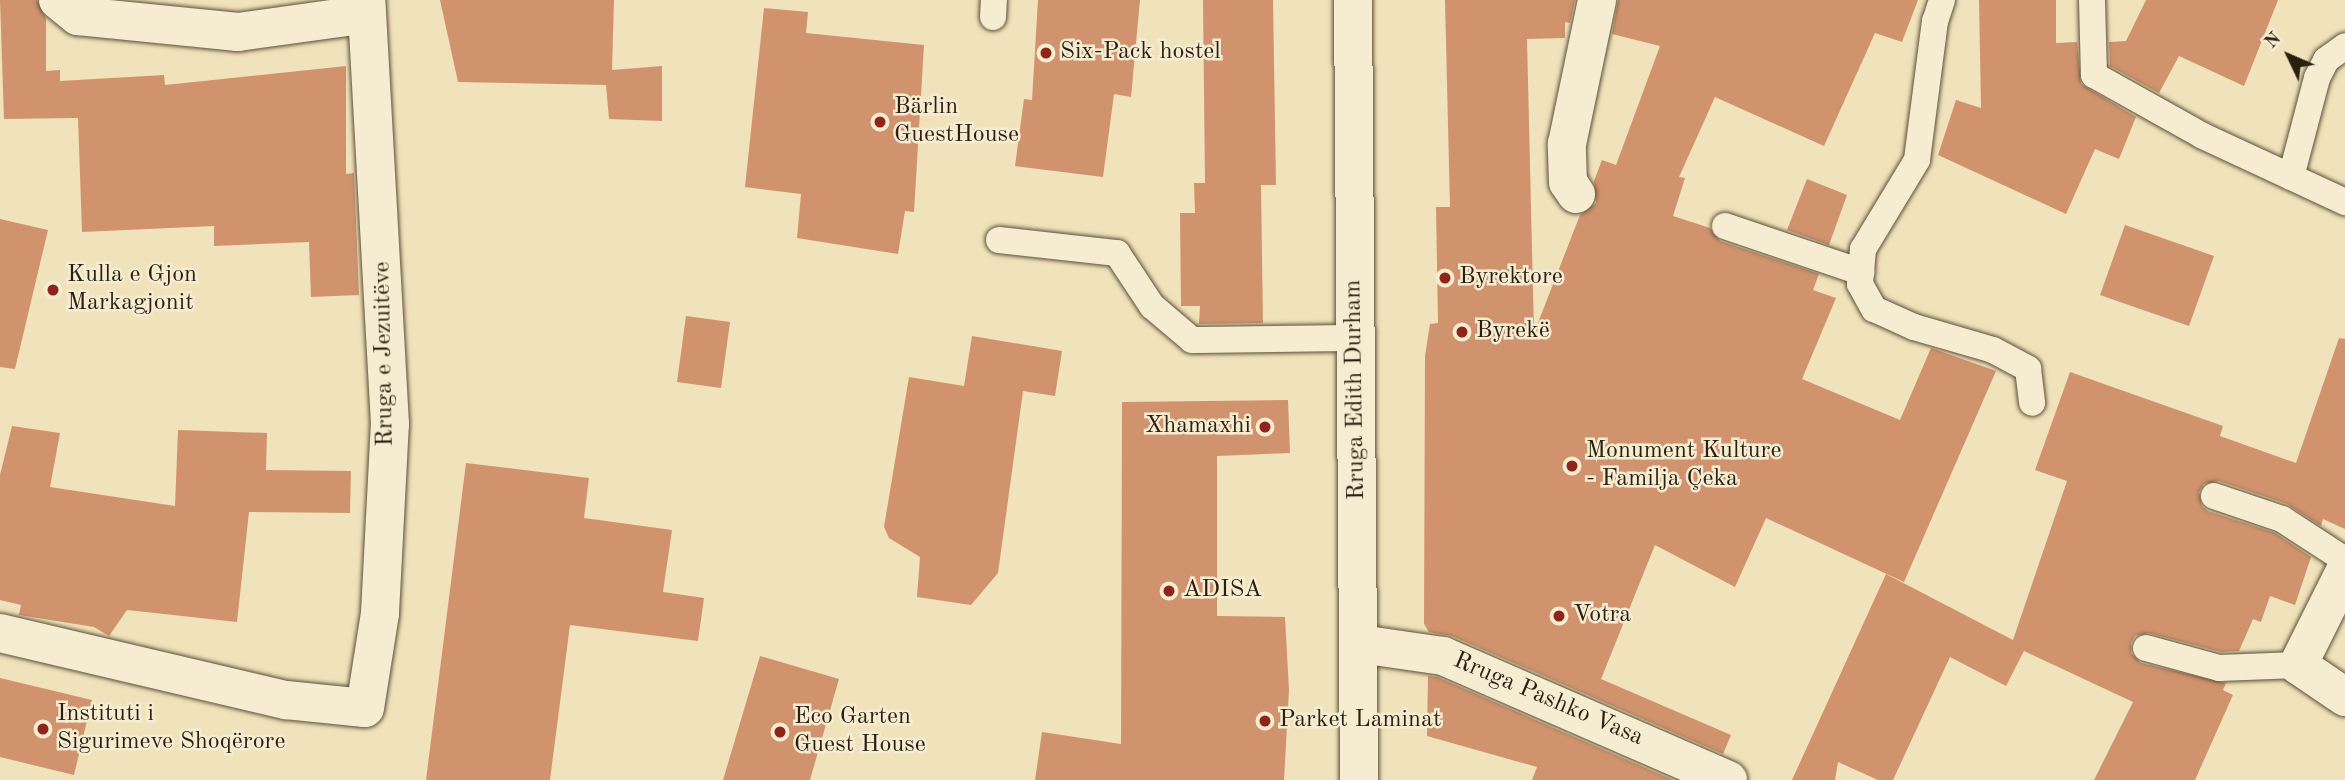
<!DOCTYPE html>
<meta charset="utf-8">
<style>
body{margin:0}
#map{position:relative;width:2345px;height:780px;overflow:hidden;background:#f0e2ba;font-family:"Old Standard TT",serif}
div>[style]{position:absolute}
.building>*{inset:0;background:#d0936e}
.roads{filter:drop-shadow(0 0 2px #5c503a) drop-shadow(0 0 2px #5c503a)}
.lane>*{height:26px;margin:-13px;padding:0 13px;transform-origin:13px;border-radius:13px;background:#f5ecd2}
.street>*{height:38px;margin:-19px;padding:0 19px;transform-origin:19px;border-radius:19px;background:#f5ecd2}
.secondary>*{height:38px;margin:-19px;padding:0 19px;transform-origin:19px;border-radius:19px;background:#f5ecd2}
.dots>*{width:19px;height:19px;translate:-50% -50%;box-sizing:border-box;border:4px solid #f5ecd2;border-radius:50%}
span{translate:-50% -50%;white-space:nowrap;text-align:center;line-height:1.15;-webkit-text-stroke:5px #f5ecd2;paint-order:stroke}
.poi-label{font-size:24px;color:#2b1f10}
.left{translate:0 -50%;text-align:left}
.right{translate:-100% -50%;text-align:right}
.street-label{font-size:24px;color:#2b1f10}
.north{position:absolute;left:2254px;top:21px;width:70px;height:70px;-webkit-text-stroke:5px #f5ecd2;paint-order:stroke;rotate:314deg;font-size:19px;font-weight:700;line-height:28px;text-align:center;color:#2b1f10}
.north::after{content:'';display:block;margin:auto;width:24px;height:32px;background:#2b1f10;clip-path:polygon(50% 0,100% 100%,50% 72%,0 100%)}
</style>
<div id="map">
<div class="building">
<i style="clip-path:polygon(0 0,37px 0,46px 18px,46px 71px,60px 70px,60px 81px,164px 75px,165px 85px,346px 66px,346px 174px,354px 173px,359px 295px,311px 297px,309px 242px,214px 246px,214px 226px,82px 232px,78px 118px,4px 119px)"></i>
<i style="clip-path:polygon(440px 0,614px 0,612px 70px,662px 66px,662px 121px,609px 119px,606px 85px,458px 82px)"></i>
<i style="clip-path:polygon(1038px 0,1140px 0,1131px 97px,1114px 94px,1103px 177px,1015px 166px,1024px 99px,1032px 100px)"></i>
<i style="clip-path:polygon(1203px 0,1273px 0,1276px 185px,1261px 185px,1263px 323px,1199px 324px,1200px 306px,1181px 306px,1180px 213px,1195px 213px,1194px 183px,1205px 183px)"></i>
<i style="clip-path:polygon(1445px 0,1575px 0,1570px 23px,1565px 22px,1565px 38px,1527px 39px,1534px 333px,1580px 215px,1596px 203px,1594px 181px,1602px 160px,1616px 165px,1660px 46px,1612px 34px,1618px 0,1918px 0,1902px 42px,1875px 33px,1824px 146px,1715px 97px,1679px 177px,1685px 178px,1673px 216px,1710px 228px,1720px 241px,1819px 274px,1813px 290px,1836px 298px,1802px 379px,1900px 420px,1931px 348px,1996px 371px,1904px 582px,1766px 518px,1735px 587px,1655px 545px,1601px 679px,1731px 735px,1723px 754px,1452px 636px,1429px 632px,1424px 624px,1425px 356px,1430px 324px,1438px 323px,1436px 207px,1450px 207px)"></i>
<i style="clip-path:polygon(1979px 0,2056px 0,2056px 43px,2077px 42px,2081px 84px,2136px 117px,2119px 159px,2095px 149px,2066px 214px,1938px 155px,1956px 100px,1981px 108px)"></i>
<i style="clip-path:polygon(2146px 0,2278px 0,2244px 86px,2179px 56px,2159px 93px,2110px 66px,2109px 42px,2126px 41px)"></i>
<i style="clip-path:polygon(764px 8px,808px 12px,806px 33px,924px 45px,914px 212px,905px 211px,898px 254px,797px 238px,801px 194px,745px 187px)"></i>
<i style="clip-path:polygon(1807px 179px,1847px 195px,1829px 245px,1787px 230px)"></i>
<i style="clip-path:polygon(0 219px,48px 230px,15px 369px,0 367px)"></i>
<i style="clip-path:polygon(2125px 225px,2214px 256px,2189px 326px,2100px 295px)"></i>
<i style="clip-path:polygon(686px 316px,730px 322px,721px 388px,677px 382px)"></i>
<i style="clip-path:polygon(972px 336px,1062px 351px,1055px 396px,1023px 391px,998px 573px,971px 605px,917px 597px,920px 557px,889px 538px,884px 527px,909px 377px,964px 386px)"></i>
<i style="clip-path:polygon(2339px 338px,2345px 339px,2345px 529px,2323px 519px,2321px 526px,2287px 504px,2219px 481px,2204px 484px,2199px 492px,2202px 506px,2208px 511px,2275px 533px,2311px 557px,2295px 605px,2270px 596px,2261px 622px,2253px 619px,2239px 651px,2221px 652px,2149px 633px,2135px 636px,2131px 643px,2131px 653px,2141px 663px,2226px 683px,2223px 690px,2233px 695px,2195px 780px,2094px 780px,2133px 702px,2024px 651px,2006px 686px,1950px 657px,1893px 780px,1878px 780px,1838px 762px,1835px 780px,1792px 780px,1886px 574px,2013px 640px,2067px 481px,2035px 470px,2070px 372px,2223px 426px,2220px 436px,2296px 463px)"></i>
<i style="clip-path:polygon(1288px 400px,1290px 453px,1217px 456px,1217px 616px,1285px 617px,1289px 690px,1284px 780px,1035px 780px,1042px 732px,1121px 744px,1122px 402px)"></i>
<i style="clip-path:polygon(12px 426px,60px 433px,50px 487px,175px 506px,178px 430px,267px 433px,266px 470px,351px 471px,350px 513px,249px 512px,237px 622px,127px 610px,109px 636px,94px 627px,19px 615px,21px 605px,0 600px,0 475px)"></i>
<i style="clip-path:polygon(466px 463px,589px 478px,584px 518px,672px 530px,663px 592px,704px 598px,698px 641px,570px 625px,550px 780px,426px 780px)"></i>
<i style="clip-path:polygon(760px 656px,839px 679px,810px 780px,723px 780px)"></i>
<i style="clip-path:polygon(1428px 676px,1437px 677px,1673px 780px,1532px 780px,1537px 767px,1427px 736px)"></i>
<i style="clip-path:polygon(0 678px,92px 700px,74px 775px,0 757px)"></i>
</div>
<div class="roads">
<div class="lane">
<i style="left:1942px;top:0;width:22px;rotate:108deg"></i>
<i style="left:1935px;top:21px;width:140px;rotate:97.4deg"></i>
<i style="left:1917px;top:160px;width:104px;rotate:121.2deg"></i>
<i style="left:1863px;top:249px;width:35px;rotate:95deg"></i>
<i style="left:1860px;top:284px;width:29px;rotate:61deg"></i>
<i style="left:1874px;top:309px;width:44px;rotate:24.2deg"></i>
<i style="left:1914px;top:327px;width:82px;rotate:16.2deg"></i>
<i style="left:1993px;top:350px;width:40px;rotate:28deg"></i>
<i style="left:2028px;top:369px;width:34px;rotate:83deg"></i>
<i style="left:2092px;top:0;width:75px;rotate:88.5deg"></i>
<i style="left:2094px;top:75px;width:125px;rotate:29.2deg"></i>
<i style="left:2203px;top:136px;width:157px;rotate:24.9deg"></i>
<i style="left:993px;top:17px;width:17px;rotate:-87deg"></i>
<i style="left:2291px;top:177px;width:102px;rotate:-75.3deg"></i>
<i style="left:2317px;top:78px;width:20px;rotate:-63deg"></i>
<i style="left:2326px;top:60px;width:24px;rotate:-36deg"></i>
<i style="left:1725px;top:226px;width:144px;rotate:18.7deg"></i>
<i style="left:999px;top:240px;width:119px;rotate:6.3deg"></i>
<i style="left:1117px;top:253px;width:64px;rotate:56.6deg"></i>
<i style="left:1152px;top:306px;width:52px;rotate:40.4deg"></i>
<i style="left:1192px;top:340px;width:163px;rotate:-0.7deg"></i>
<i style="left:2214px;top:496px;width:72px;rotate:18.7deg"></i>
<i style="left:2282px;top:519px;width:75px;rotate:33.1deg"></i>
<i style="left:2146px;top:648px;width:76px;rotate:15.3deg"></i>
<i style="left:2219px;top:668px;width:79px;rotate:-2.2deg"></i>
</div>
<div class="street">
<i style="left:58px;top:0;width:26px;rotate:39deg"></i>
<i style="left:78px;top:16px;width:161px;rotate:5.7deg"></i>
<i style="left:238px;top:32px;width:130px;rotate:-7.9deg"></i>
<i style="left:1576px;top:194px;width:14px;rotate:-124deg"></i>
<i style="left:1568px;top:182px;width:38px;rotate:-92deg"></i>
<i style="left:1567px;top:144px;width:147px;rotate:-78.2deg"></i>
<i style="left:2345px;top:571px;width:105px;rotate:116.6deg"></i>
<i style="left:2298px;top:665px;width:57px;rotate:34.2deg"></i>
<i style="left:0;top:633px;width:294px;rotate:13.2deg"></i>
<i style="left:286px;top:700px;width:79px;rotate:5.8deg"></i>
<i style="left:365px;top:708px;width:96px;rotate:-81deg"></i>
<i style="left:380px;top:613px;width:189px;rotate:-87deg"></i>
<i style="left:390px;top:424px;width:425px;rotate:-93.2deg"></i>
<i style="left:1360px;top:644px;width:84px;rotate:8.2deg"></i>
<i style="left:1443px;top:656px;width:311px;rotate:23.5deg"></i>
</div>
<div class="secondary">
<i style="left:1353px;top:0;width:780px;rotate:89.56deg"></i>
</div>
</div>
<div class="dots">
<i style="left:1046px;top:53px;background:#8f2418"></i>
<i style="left:880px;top:122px;background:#8f2418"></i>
<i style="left:1445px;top:278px;background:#8f2418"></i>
<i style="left:53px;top:290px;background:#8f2418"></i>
<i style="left:1462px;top:332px;background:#8f2418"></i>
<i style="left:1265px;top:427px;background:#8f2418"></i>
<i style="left:1572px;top:466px;background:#8f2418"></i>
<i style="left:1169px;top:591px;background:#8f2418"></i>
<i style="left:1559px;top:616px;background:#8f2418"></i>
<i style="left:1265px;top:721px;background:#8f2418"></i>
<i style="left:43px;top:729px;background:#8f2418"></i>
<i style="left:780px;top:732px;background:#8f2418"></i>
</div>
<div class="poi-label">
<span class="left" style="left:1060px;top:53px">Six-Pack hostel</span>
<span class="left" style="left:894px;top:122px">Bärlin<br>GuestHouse</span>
<span class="left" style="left:67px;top:290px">Kulla e Gjon<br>Markagjonit</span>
<span class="left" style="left:1459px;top:278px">Byrektore</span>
<span class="left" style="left:1476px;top:332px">Byrekë</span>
<span class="right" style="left:1251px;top:427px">Xhamaxhi</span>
<span class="left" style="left:1586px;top:466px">Monument Kulture<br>- Familja Çeka</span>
<span class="left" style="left:1183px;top:591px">ADISA</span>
<span class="left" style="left:1573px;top:616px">Votra</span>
<span class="left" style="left:57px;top:729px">Instituti i<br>Sigurimeve Shoqërore</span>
<span class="left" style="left:794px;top:732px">Eco Garten<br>Guest House</span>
<span class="left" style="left:1279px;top:721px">Parket Laminat</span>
</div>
<div class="street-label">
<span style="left:385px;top:354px;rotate:-91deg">Rruga e Jezuitëve</span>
<span style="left:1356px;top:390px;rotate:-91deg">Rruga Edith Durham</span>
<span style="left:1548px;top:700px;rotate:23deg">Rruga Pashko Vasa</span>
</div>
<div class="north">N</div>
</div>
